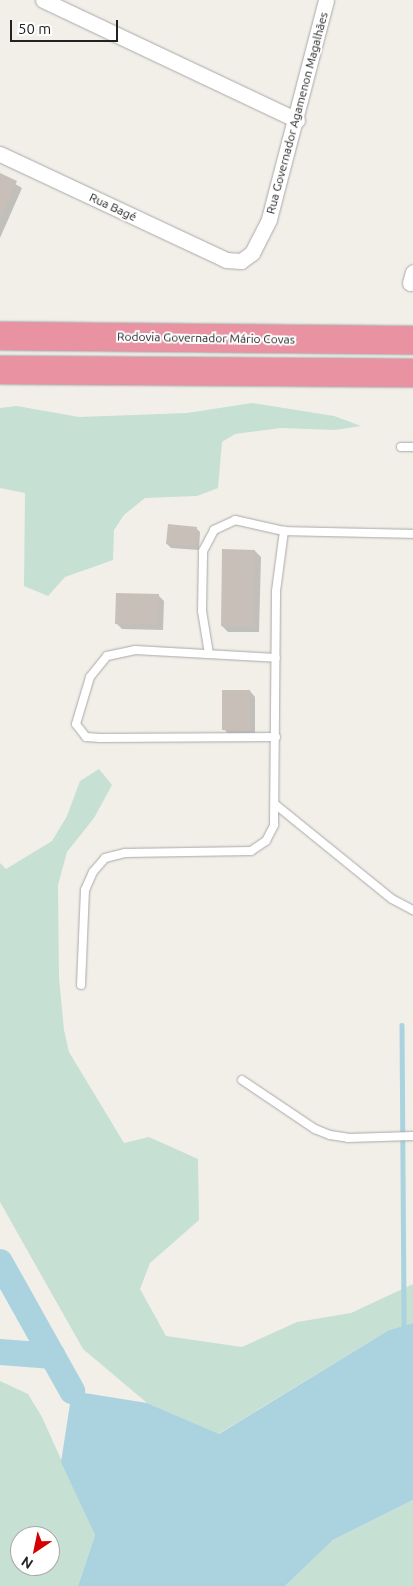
<!DOCTYPE html>
<meta charset="utf-8">
<style>
body{margin:0}
#map{position:relative;width:413px;height:1586px;overflow:hidden;background:#f2efe9;font-family:Ubuntu,sans-serif}
div>[style]{position:absolute}
.wetland>*{inset:0;background:#c6e0d4}
.water>*{inset:0;background:#aad3df}
.shadow>*{inset:0;background:#0003}
.stream>*{height:4.5px;margin:-2.25px;padding:0 2.25px;transform-origin:2.25px;border-radius:2.25px;background:#aad3df}
.river>*{height:26px;margin:-13px;padding:0 13px;transform-origin:13px;border-radius:13px;background:#aad3df}
.building>*{inset:0;background:#c7bfb8}
.roads{filter:drop-shadow(0 0 1px #a9a9a9) drop-shadow(0 0 1px #a9a9a9)}
.service>*{height:8px;margin:-4px;padding:0 4px;transform-origin:4px;border-radius:4px;background:#fff}
.minor>*{height:15px;margin:-7.5px;padding:0 7.5px;transform-origin:7.5px;border-radius:7.5px;background:#fff}
.motorway>*{height:28px;margin:-14px;padding:0 14px;transform-origin:14px;border-radius:14px;background:#e892a2}
span{translate:-50% -50%;white-space:nowrap;text-align:center;line-height:1.15;-webkit-text-stroke:4px #fff;paint-order:stroke}
.street-label{font-size:12px;color:#222}
.north{position:absolute;left:10px;top:1526px;width:50px;height:50px;box-sizing:border-box;background:#fff;border:1px solid #a7a7a7;border-radius:50%;rotate:214deg;font-size:14px;font-weight:700;line-height:20px;text-align:center;color:#222}
.north::after{content:'';display:block;margin:auto;width:18px;height:22px;background:#d40000;clip-path:polygon(50% 0,100% 100%,50% 72%,0 100%)}
.scale{position:absolute;left:10px;top:20px;width:108px;height:22px;box-sizing:border-box;border:2px solid #222;border-top:0;padding-left:6px;font-size:15px;line-height:18px;white-space:nowrap;color:#222;-webkit-text-stroke:4px #fff;paint-order:stroke}
</style>
<div id="map">
<div class="wetland">
<i style="clip-path:polygon(252px 403px,334px 416px,361px 426px,335px 430px,281px 428px,235px 434px,222px 442px,218px 488px,197px 496px,145px 498px,124px 515px,114px 530px,113px 560px,65px 577px,48px 596px,24px 586px,25px 493px,0 488px,0 408px,17px 406px,79px 417px,187px 413px)"></i>
<i style="clip-path:polygon(99px 769px,112px 785px,94px 818px,67px 852px,58px 885px,59px 978px,64px 1030px,69px 1052px,124px 1143px,149px 1137px,198px 1159px,199px 1220px,150px 1263px,140px 1289px,166px 1336px,242px 1347px,297px 1322px,351px 1313px,413px 1284px,413px 1323px,389px 1330px,218px 1434px,147px 1403px,83px 1349px,0 1202px,0 863px,6px 869px,52px 841px,67px 816px,80px 781px)"></i>
<i style="clip-path:polygon(evenodd,0 1381px,28px 1394px,42px 1417px,95px 1535px,78px 1586px,0 1586px,0 1381px,20px 1536px,50px 1536px,50px 1566px,20px 1566px,20px 1536px)"></i>
<i style="clip-path:polygon(413px 1500px,413px 1586px,285px 1586px,333px 1540px)"></i>
</div>
<div class="water">
<i style="clip-path:polygon(413px 1323px,413px 1500px,333px 1540px,285px 1586px,78px 1586px,95px 1535px,61px 1462px,72px 1391px,147px 1403px,219px 1434px,389px 1330px)"></i>
</div>
<div class="shadow">
<i style="clip-path:polygon(0 175px,22px 188px,0 238px)"></i>
<i style="clip-path:polygon(196px 528px,200px 532px,199px 550px,171px 548px,167px 544px)"></i>
<i style="clip-path:polygon(255px 551px,261px 557px,259px 632px,228px 632px,222px 626px)"></i>
<i style="clip-path:polygon(158px 595px,164px 601px,163px 630px,122px 629px,116px 623px)"></i>
<i style="clip-path:polygon(250px 691px,255px 697px,255px 735px,229px 735px,224px 729px)"></i>
</div>
<div class="stream">
<i style="left:402px;top:1025px;width:301px;rotate:89.6deg"></i>
</div>
<div class="river">
<i style="left:0;top:1262px;width:148px;rotate:60.8deg"></i>
<i style="left:0;top:1352px;width:53px;rotate:4.3deg"></i>
</div>
<div class="building">
<i style="clip-path:polygon(0 173px,17px 181px,0 220px)"></i>
<i style="clip-path:polygon(168px 524px,197px 527px,195px 547px,166px 544px)"></i>
<i style="clip-path:polygon(222px 549px,255px 550px,254px 627px,221px 626px)"></i>
<i style="clip-path:polygon(116px 593px,159px 594px,158px 625px,115px 624px)"></i>
<i style="clip-path:polygon(222px 690px,250px 690px,250px 730px,222px 730px)"></i>
</div>
<div class="roads">
<div class="service">
<i style="left:401px;top:447px;width:12px"></i>
<i style="left:209px;top:654px;width:44px;rotate:-99.2deg"></i>
<i style="left:202px;top:611px;width:60px;rotate:-89deg"></i>
<i style="left:203px;top:551px;width:24px;rotate:-62deg"></i>
<i style="left:214px;top:530px;width:23px;rotate:-25deg"></i>
<i style="left:235px;top:520px;width:50px;rotate:12.7deg"></i>
<i style="left:276px;top:737px;width:176px;rotate:179.7deg"></i>
<i style="left:100px;top:738px;width:14px;rotate:-176deg"></i>
<i style="left:86px;top:737px;width:16px;rotate:-128deg"></i>
<i style="left:76px;top:724px;width:49px;rotate:-73.4deg"></i>
<i style="left:90px;top:677px;width:27px;rotate:-51deg"></i>
<i style="left:107px;top:656px;width:29px;rotate:-12deg"></i>
<i style="left:135px;top:650px;width:141px;rotate:3.2deg"></i>
<i style="left:276px;top:805px;width:149px;rotate:39deg"></i>
<i style="left:392px;top:899px;width:24px;rotate:28deg"></i>
<i style="left:81px;top:985px;width:95px;rotate:-87.6deg"></i>
<i style="left:85px;top:890px;width:20px;rotate:-66deg"></i>
<i style="left:93px;top:872px;width:18px;rotate:-49deg"></i>
<i style="left:105px;top:858px;width:21px;rotate:-14deg"></i>
<i style="left:125px;top:853px;width:126px;rotate:-0.9deg"></i>
<i style="left:251px;top:851px;width:18px;rotate:-34deg"></i>
<i style="left:266px;top:841px;width:18px;rotate:-63deg"></i>
<i style="left:274px;top:825px;width:234px;rotate:-89.5deg"></i>
<i style="left:276px;top:591px;width:61px;rotate:-82.4deg"></i>
<i style="left:284px;top:531px;width:129px;rotate:1.3deg"></i>
<i style="left:242px;top:1080px;width:88px;rotate:33.9deg"></i>
<i style="left:315px;top:1129px;width:16px;rotate:22deg"></i>
<i style="left:330px;top:1135px;width:18px;rotate:9deg"></i>
<i style="left:348px;top:1138px;width:65px;rotate:-1.8deg"></i>
</div>
<div class="minor">
<i style="left:43px;top:0;width:281px;rotate:25.3deg"></i>
<i style="left:0;top:154px;width:250px;rotate:25.1deg"></i>
<i style="left:226px;top:260px;width:15px;rotate:4deg"></i>
<i style="left:241px;top:261px;width:14px;rotate:-36deg"></i>
<i style="left:252px;top:253px;width:38px;rotate:-63deg"></i>
<i style="left:269px;top:219px;width:226px;rotate:-75.4deg"></i>
<i style="left:410px;top:283px;width:11px;rotate:-75deg"></i>
</div>
<div class="motorway">
<i style="left:0;top:336px;width:413px;rotate:0.6deg"></i>
<i style="left:0;top:370px;width:413px;rotate:0.4deg"></i>
</div>
</div>
<div class="street-label">
<span style="left:297px;top:113px;rotate:-75deg">Rua Governador Agamenon Magalhães</span>
<span style="left:113px;top:207px;rotate:25deg">Rua Bagé</span>
<span style="left:206px;top:338px;rotate:1deg">Rodovia Governador Mário Covas</span>
</div>
<div class="north">N</div>
<div class="scale">50 m</div>
</div>
